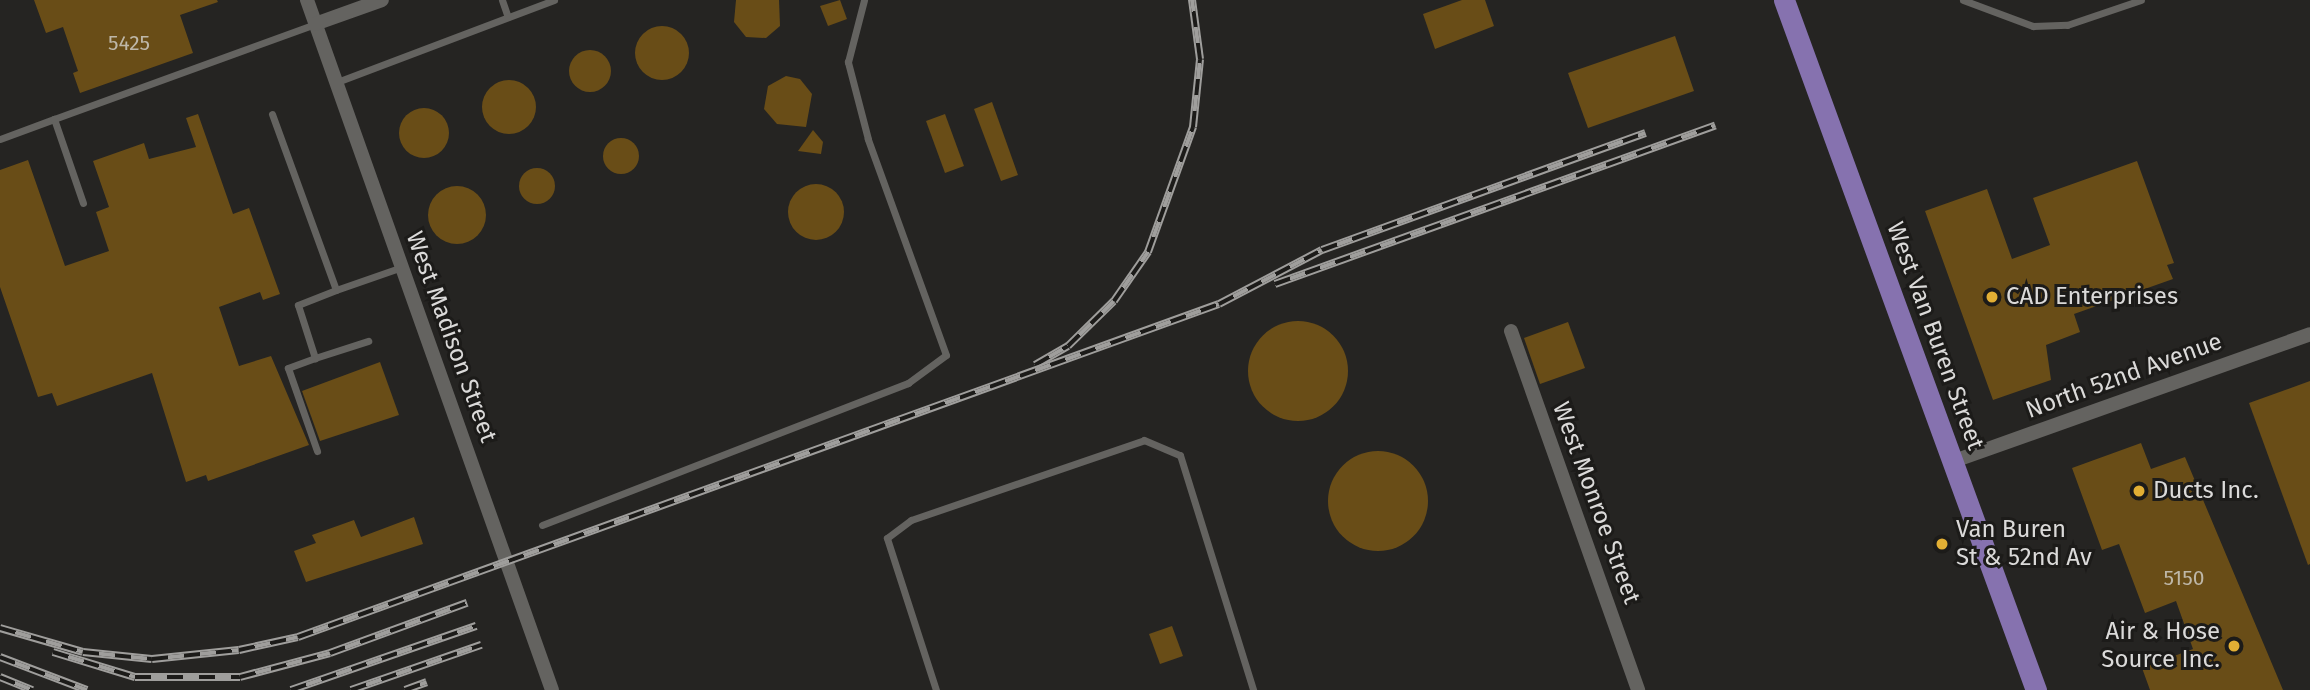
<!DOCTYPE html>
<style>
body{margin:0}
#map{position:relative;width:2310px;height:690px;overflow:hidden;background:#252422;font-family:"Fira Sans",sans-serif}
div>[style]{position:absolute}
.building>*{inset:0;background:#694d17}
.round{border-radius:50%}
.service>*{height:7px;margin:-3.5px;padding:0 3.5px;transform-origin:3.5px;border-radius:3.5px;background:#646360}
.minor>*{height:14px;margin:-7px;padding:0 7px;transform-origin:7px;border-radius:7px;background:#646360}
.primary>*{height:21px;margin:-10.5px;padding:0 10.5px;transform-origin:10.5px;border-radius:10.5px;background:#8672af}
.rail>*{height:8px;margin-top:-4px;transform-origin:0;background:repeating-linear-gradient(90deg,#1c1b19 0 16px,#9f9e9c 0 32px);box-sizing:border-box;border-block:2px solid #9f9e9c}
.dots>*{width:19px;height:19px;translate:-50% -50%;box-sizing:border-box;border:4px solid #1c1b19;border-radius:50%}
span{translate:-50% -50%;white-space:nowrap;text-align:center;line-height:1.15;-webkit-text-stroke:6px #1c1b19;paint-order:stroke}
.number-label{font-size:21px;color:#beb7a8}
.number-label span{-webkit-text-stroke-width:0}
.poi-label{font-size:24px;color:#dbdad9}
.left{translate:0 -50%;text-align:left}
.right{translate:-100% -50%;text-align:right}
.street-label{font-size:24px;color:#dbdad9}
</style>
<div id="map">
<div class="building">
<i style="clip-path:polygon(34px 0,217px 0,218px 2px,180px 15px,193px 53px,80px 93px,73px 73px,78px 71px,63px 27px,46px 33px)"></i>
<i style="clip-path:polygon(736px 0,779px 0,780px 26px,766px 38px,746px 37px,734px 22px)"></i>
<i style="clip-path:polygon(840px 0,847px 19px,828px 26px,820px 6px)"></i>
<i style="clip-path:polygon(1462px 0,1485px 0,1494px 26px,1435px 49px,1423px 14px)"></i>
<i class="round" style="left:635px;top:26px;width:54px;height:54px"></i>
<i style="clip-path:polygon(1675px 36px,1694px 91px,1588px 128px,1568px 73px)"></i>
<i class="round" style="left:569px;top:50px;width:42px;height:42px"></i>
<i style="clip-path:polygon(786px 76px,800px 79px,812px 94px,806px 127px,777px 124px,764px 109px,768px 86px)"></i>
<i class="round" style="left:482px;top:80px;width:54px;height:54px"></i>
<i style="clip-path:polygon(992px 102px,1018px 175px,1001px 181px,974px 109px)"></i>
<i class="round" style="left:399px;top:108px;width:50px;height:50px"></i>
<i style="clip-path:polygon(198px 114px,233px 214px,249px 208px,280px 294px,263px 300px,260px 292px,219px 307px,239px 366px,271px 356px,309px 445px,208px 481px,206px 475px,186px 482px,152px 373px,57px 406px,52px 393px,38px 397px,0 287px,0 170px,28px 160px,65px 266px,109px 251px,96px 212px,109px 207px,93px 161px,144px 143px,149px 159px,196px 147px,186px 118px)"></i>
<i style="clip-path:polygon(945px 114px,964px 166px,945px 173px,926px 121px)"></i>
<i style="clip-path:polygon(813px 130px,823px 142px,821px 154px,798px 151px)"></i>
<i class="round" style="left:603px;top:138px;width:36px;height:36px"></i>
<i style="clip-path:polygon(2137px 161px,2174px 263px,2167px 265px,2173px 279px,2074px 314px,2080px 332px,2046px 345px,2051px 380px,1993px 400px,1925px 211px,1987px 189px,2012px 259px,2050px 245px,2033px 198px)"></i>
<i class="round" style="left:519px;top:168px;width:36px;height:36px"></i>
<i class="round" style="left:788px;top:184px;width:56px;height:56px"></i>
<i class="round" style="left:428px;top:186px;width:58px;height:58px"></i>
<i class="round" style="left:1248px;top:321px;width:100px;height:100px"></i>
<i style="clip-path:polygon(1568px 322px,1585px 368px,1540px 384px,1524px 338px)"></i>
<i style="clip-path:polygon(380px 362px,399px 415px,320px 441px,302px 391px)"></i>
<i style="clip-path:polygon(2310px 381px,2310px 564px,2308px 565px,2249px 403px)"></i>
<i style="clip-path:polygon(2141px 443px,2151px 469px,2185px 457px,2283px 690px,2150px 690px,2142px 668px,2193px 649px,2176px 601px,2145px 613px,2119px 544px,2102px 550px,2072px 468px)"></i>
<i class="round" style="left:1328px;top:451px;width:100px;height:100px"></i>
<i style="clip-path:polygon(414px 517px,423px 544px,306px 582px,294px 551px,316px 543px,312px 535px,354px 520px,361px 537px)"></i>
<i style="clip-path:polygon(1172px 626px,1183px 656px,1160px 664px,1149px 634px)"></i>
</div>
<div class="service">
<i style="left:502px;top:0;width:18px;rotate:71deg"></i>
<i style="left:1963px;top:0;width:75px;rotate:20.4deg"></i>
<i style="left:2033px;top:26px;width:34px;rotate:-2deg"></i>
<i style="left:2067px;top:25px;width:78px;rotate:-18.7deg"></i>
<i style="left:337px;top:82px;width:232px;rotate:-20.7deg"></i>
<i style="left:272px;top:114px;width:187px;rotate:70deg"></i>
<i style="left:336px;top:290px;width:70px;rotate:-19.2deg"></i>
<i style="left:0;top:139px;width:58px;rotate:-20.3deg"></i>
<i style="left:83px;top:203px;width:89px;rotate:-109deg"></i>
<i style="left:54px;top:119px;width:278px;rotate:-20deg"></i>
<i style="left:336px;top:290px;width:41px;rotate:158.5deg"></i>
<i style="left:298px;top:305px;width:56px;rotate:72.2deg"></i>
<i style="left:315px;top:358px;width:56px;rotate:-17.8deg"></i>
<i style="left:315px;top:358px;width:29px;rotate:160deg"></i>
<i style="left:288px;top:368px;width:88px;rotate:70.7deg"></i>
<i style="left:542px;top:525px;width:393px;rotate:-21.2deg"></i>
<i style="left:908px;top:383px;width:47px;rotate:-36.4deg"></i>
<i style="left:946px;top:355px;width:230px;rotate:-109.9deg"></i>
<i style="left:868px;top:139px;width:80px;rotate:-104.6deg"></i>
<i style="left:848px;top:62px;width:64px;rotate:-75.5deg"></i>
<i style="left:936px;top:690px;width:160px;rotate:-107.9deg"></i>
<i style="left:887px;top:538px;width:30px;rotate:-37deg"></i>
<i style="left:911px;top:520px;width:246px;rotate:-18.9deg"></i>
<i style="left:1144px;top:440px;width:39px;rotate:23deg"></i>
<i style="left:1180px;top:455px;width:246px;rotate:72.7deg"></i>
</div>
<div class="minor">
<i style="left:307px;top:0;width:732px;rotate:70.45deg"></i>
<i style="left:315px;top:24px;width:71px;rotate:-19.7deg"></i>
<i style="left:1511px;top:331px;width:381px;rotate:70.5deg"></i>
<i style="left:1954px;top:461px;width:378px;rotate:-19.6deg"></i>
</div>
<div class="primary">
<i style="left:1784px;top:0;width:735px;rotate:69.94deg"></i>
</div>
<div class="rail">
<i style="left:1275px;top:284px;width:468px;rotate:-19.8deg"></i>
<i style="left:1035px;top:365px;width:38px;rotate:-30deg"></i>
<i style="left:1068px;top:346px;width:64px;rotate:-44.4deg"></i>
<i style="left:1114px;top:301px;width:60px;rotate:-55.2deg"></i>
<i style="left:1148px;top:252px;width:133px;rotate:-70.2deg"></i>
<i style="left:1193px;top:127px;width:68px;rotate:-84.1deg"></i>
<i style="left:1200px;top:59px;width:60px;rotate:-97.7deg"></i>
<i style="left:0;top:628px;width:86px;rotate:16.1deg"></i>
<i style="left:83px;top:652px;width:69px;rotate:5.8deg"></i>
<i style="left:152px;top:659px;width:87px;rotate:-5.9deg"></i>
<i style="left:239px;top:650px;width:60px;rotate:-12.4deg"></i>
<i style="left:298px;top:637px;width:979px;rotate:-19.88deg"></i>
<i style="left:1219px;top:304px;width:116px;rotate:-27.7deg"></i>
<i style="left:1322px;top:250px;width:344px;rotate:-19.9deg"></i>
<i style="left:53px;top:652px;width:86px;rotate:17deg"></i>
<i style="left:135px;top:677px;width:105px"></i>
<i style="left:240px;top:677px;width:93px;rotate:-14.9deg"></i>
<i style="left:330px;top:653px;width:146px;rotate:-20.1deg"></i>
<i style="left:0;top:657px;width:93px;rotate:20.8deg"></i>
<i style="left:0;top:677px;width:35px;rotate:22deg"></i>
<i style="left:291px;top:690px;width:196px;rotate:-19.1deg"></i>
<i style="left:351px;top:690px;width:138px;rotate:-19.1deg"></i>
<i style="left:405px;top:690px;width:23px;rotate:-20deg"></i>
</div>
<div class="dots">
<i style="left:1992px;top:297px;background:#e2af34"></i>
<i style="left:2139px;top:491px;background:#e2af34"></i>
<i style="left:1942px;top:544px;background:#e2af34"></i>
<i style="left:2234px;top:646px;background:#e2af34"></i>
</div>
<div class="number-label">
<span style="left:129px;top:43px">5425</span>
<span style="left:2184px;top:578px">5150</span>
</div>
<div class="poi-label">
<span class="left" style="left:2006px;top:297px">CAD Enterprises</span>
<span class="left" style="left:2153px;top:491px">Ducts Inc.</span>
<span class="left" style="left:1956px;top:544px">Van Buren<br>St &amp; 52nd Av</span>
<span class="right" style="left:2220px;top:646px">Air &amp; Hose<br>Source Inc.</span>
</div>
<div class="street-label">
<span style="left:1935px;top:336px;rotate:70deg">West Van Buren Street</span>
<span style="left:451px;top:337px;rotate:70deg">West Madison Street</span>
<span style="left:2124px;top:376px;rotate:-20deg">North 52nd Avenue</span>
<span style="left:1596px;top:503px;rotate:70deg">West Monroe Street</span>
</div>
</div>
